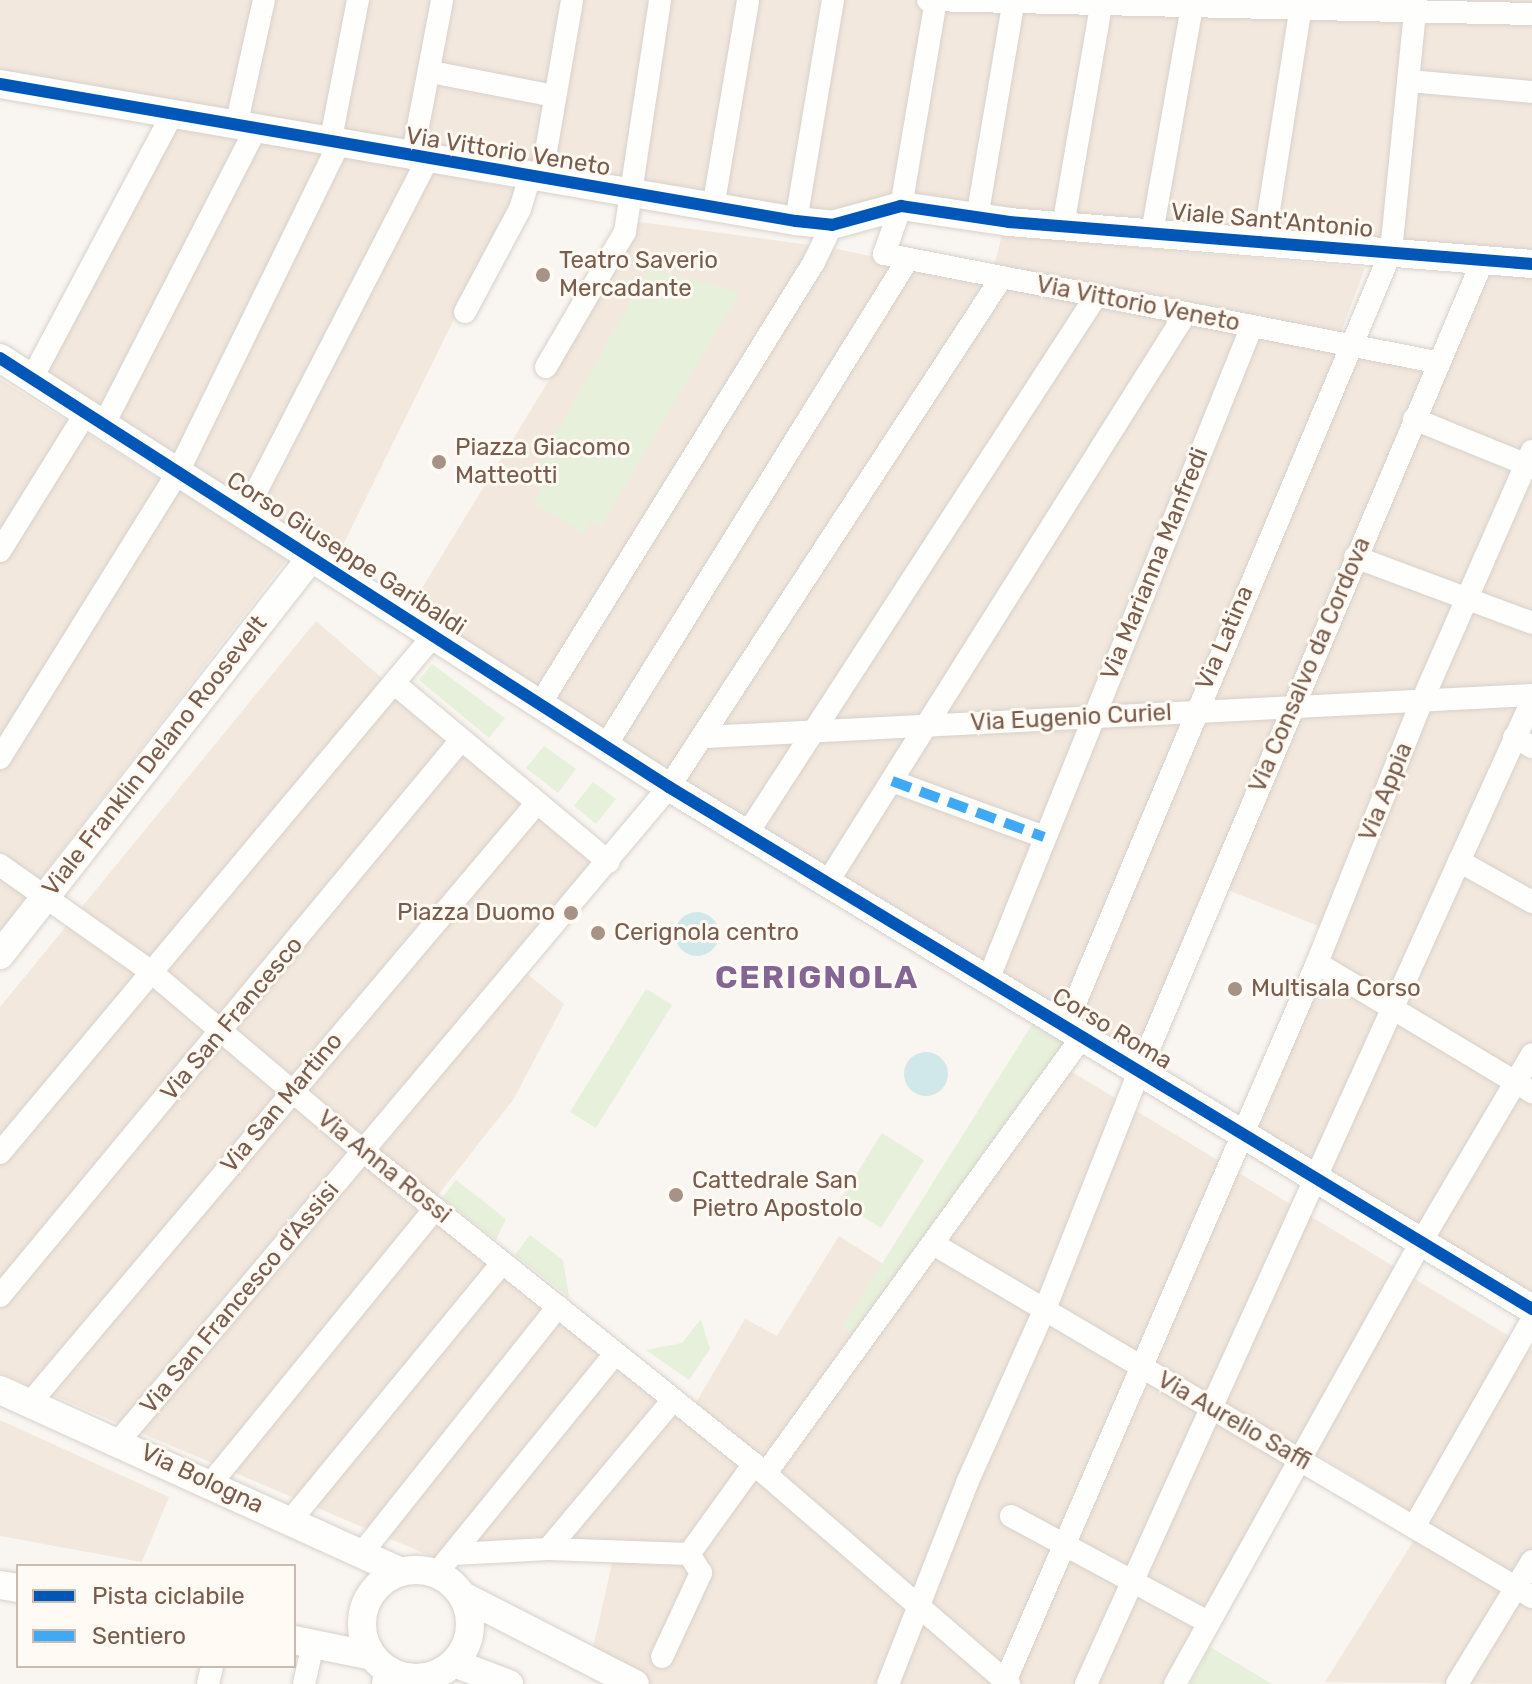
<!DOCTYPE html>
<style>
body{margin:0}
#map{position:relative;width:1532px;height:1684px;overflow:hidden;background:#f9f5f0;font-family:Rubik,sans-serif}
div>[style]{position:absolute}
.residential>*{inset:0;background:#f2e8de}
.green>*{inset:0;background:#e7f0db}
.water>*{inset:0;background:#d0e8ea}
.round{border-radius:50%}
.roads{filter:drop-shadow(0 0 2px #d7d1cb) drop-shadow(0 0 2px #d7d1cb)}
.minor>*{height:22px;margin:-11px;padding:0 11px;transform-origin:11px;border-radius:11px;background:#fefefd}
.tertiary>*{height:28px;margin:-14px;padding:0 14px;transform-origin:14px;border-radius:14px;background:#fefefd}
.tertiary>.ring{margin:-14px;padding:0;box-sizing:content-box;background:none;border:28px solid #fefefd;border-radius:50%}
.quiet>*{height:10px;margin-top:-5px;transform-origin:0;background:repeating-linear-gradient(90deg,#3fa9f5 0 20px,transparent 0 30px)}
.cycleway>*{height:12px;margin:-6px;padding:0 6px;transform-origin:6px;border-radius:6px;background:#0057b8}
.dots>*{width:22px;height:22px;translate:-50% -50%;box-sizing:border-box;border:4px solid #fffaf3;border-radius:50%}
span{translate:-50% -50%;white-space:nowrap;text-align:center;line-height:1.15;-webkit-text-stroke:6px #fffaf3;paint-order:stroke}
.street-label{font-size:24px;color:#7a5c4d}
.poi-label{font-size:24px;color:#7a5c4d}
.left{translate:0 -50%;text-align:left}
.right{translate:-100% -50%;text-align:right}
.district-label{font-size:32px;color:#846695;font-weight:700;letter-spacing:2px}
.legend{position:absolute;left:16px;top:1564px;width:280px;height:104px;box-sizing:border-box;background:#fffaf3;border:2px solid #cabbb1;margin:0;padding:10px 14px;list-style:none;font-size:24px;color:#7a5c4d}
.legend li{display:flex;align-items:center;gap:16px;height:40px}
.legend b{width:40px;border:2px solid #cabbb1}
</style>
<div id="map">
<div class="residential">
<i style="clip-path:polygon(0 0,1532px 0,1532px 251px,900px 200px,819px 211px,0 81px)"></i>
<i style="clip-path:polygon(174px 125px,518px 189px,335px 561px,40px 376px)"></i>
<i style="clip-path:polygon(639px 222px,832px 248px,990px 281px,1002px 235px,1365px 268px,1334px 351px,1441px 376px,1486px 275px,1532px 278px,1532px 682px,1503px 745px,1532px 761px,1532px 1296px,1252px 1126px,1336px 933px,1210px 883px,1138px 1057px,553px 701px,411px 606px,554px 372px)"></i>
<i style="clip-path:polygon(0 379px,287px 559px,0 931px)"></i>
<i style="clip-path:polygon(316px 621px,597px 864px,524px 971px,564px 1004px,513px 1100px,427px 1209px,687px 1418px,745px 1319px,777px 1336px,839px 1236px,916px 1285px,1067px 1069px,1532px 1350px,1532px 1684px,1325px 1682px,1426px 1521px,1301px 1445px,1168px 1684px,649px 1684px,592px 1652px,616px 1546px,440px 1560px,0 1373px,0 1007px)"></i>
<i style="clip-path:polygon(0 1420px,169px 1497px,142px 1562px,0 1536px)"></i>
</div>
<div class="green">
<i style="clip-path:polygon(649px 269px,740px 292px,601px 527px,592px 521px,584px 534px,534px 502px,542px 488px,529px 481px)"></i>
<i style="clip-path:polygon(432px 664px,505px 718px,489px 738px,419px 680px)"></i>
<i style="clip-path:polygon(544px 746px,576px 769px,558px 793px,526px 768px)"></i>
<i style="clip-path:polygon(593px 782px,616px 799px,596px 824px,574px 806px)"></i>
<i style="clip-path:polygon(646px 989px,672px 1005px,596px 1128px,570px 1112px)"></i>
<i style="clip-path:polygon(1040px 1012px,1082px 1037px,865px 1344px,843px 1326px)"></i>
<i style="clip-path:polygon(882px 1133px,924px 1160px,881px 1228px,839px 1202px)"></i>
<i style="clip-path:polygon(456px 1180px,506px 1219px,496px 1240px,442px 1198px)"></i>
<i style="clip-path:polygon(530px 1235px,563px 1260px,569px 1297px,515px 1255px)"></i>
<i style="clip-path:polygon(701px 1319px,710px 1349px,689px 1380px,646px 1350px,682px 1343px)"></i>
<i style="clip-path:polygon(1210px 1647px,1272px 1684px,1190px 1684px)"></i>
</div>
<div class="water">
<i class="round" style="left:675px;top:912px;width:44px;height:44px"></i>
<i class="round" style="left:904px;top:1052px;width:44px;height:44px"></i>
</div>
<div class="roads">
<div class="minor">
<i style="left:928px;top:0;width:604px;rotate:1.33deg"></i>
<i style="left:936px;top:0;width:209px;rotate:99.6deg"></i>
<i style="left:901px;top:206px;width:51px;rotate:109.5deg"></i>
<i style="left:884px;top:254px;width:562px;rotate:11.07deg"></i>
<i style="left:431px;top:72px;width:125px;rotate:11deg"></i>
<i style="left:1409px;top:81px;width:123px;rotate:5.1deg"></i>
<i style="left:236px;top:126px;width:129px;rotate:-77.5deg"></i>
<i style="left:330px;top:144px;width:147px;rotate:-79deg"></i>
<i style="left:412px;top:158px;width:161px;rotate:-79.2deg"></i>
<i style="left:541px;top:180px;width:183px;rotate:-80.2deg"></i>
<i style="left:713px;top:208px;width:211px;rotate:-80.4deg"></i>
<i style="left:977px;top:218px;width:221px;rotate:-80.4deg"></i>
<i style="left:796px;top:221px;width:224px;rotate:-80.5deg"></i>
<i style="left:1063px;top:226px;width:229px;rotate:-80.2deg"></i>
<i style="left:1152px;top:233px;width:237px;rotate:-80deg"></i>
<i style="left:1264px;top:242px;width:245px;rotate:-81.1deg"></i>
<i style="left:465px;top:312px;width:117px;rotate:-61.9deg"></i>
<i style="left:520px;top:209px;width:31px;rotate:-73deg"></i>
<i style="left:546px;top:367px;width:156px;rotate:-59.7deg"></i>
<i style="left:625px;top:232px;width:235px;rotate:-81.4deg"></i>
<i style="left:32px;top:378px;width:298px;rotate:-62deg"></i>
<i style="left:1414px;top:419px;width:127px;rotate:22.1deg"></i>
<i style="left:104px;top:424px;width:331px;rotate:-62.8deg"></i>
<i style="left:244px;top:515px;width:399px;rotate:-62.7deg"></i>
<i style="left:0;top:551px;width:163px;rotate:-58.1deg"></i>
<i style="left:1355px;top:557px;width:189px;rotate:20.4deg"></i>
<i style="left:395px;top:684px;width:278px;rotate:39.8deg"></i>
<i style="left:540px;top:704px;width:520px;rotate:-58.2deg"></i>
<i style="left:814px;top:262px;width:41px;rotate:-64.1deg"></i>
<i style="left:705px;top:737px;width:828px;rotate:-2.91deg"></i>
<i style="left:1514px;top:737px;width:21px;rotate:29deg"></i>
<i style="left:605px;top:747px;width:574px;rotate:-58.16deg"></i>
<i style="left:0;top:758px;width:337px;rotate:-58.1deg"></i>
<i style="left:178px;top:472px;width:364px;rotate:-63.9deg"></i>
<i style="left:892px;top:781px;width:162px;rotate:20.2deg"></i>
<i style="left:747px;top:834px;width:641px;rotate:-57.03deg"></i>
<i style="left:1459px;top:861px;width:84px;rotate:29.3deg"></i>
<i style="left:0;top:865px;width:184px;rotate:35.2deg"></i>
<i style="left:150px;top:971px;width:279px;rotate:40.2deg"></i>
<i style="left:363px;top:1151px;width:501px;rotate:38.68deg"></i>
<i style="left:754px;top:1464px;width:337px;rotate:40.8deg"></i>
<i style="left:827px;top:883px;width:674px;rotate:-57.8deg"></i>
<i style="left:1317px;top:963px;width:251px;rotate:31deg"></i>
<i style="left:988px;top:980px;width:705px;rotate:-68.02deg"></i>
<i style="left:1065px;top:1027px;width:841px;rotate:-67.19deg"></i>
<i style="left:1391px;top:252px;width:253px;rotate:-84.3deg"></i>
<i style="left:0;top:1153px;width:674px;rotate:-50.05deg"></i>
<i style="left:935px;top:1245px;width:693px;rotate:30.52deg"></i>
<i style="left:0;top:1296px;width:722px;rotate:-50.34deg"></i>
<i style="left:30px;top:1403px;width:784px;rotate:-49.81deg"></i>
<i style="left:119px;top:1441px;width:855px;rotate:-49.94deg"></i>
<i style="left:669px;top:787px;width:609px;rotate:-56.86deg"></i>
<i style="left:766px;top:1473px;width:538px;rotate:-54.07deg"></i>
<i style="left:212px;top:1482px;width:353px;rotate:-50.8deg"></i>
<i style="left:1011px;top:1516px;width:224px;rotate:28.3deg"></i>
<i style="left:291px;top:1520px;width:333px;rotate:-50.6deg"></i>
<i style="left:1414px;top:1527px;width:238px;rotate:-60.3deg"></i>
<i style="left:548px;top:1549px;width:193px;rotate:-50deg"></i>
<i style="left:362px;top:1553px;width:315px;rotate:-51.5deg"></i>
<i style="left:453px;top:1554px;width:95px;rotate:-3deg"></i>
<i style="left:548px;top:1549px;width:141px;rotate:2deg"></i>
<i style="left:689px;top:1554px;width:111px;rotate:-54.2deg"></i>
<i style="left:436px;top:1574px;width:282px;rotate:-50.9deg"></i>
<i style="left:662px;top:1657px;width:93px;rotate:-65.1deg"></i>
<i style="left:701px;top:1573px;width:22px;rotate:-122deg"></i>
<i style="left:208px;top:1684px;width:18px;rotate:-77deg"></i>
<i style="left:304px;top:1684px;width:41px;rotate:-77.3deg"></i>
<i style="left:383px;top:1684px;width:15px;rotate:-79deg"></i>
<i style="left:888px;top:1684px;width:216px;rotate:-68.5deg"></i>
<i style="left:967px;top:1483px;width:191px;rotate:-65.9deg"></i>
<i style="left:1045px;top:1309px;width:255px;rotate:-68.4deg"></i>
<i style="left:1139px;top:1072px;width:882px;rotate:-67.04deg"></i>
<i style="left:1004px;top:1684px;width:786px;rotate:-66.53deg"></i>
<i style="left:1317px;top:963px;width:282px;rotate:-68.2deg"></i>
<i style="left:1422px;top:701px;width:273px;rotate:-66.3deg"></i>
<i style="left:1086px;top:1684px;width:1079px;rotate:-65.6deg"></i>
<i style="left:1175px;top:1684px;width:506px;rotate:-60.9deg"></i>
<i style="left:1421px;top:1242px;width:218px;rotate:-59.4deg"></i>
<i style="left:1457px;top:1684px;width:144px;rotate:-58.6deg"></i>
</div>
<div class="tertiary">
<i style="left:0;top:84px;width:808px;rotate:9.77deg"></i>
<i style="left:796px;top:221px;width:36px;rotate:6deg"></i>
<i style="left:832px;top:225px;width:72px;rotate:-15.4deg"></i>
<i style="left:901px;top:206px;width:109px;rotate:8.4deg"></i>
<i style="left:1009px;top:222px;width:525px;rotate:4.59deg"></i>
<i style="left:0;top:358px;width:795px;rotate:32.67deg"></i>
<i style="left:669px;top:787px;width:1009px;rotate:31.17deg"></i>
<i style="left:0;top:955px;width:504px;rotate:-51.93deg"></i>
<i style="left:0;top:1390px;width:440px;rotate:24.4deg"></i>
<i class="ring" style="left:362px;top:1570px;width:80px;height:80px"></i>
<i style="left:0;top:1585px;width:18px;rotate:9deg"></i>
<i style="left:463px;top:1596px;width:193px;rotate:27.1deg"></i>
<i style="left:294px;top:1640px;width:80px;rotate:11.6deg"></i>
<i style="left:454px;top:1663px;width:59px;rotate:20.9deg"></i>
</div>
</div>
<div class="quiet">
<i style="left:892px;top:781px;width:162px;rotate:20.2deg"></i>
</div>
<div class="cycleway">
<i style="left:0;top:84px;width:808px;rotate:9.77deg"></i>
<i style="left:796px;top:221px;width:36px;rotate:6deg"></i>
<i style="left:832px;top:225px;width:72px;rotate:-15.4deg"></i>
<i style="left:901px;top:206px;width:109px;rotate:8.4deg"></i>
<i style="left:1009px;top:222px;width:525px;rotate:4.59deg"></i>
<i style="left:0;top:358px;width:795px;rotate:32.67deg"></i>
<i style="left:669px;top:787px;width:1009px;rotate:31.17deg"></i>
</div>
<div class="dots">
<i style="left:543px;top:275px;background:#a69286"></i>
<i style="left:439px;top:462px;background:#a69286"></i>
<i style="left:571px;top:913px;background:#a69286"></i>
<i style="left:598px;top:933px;background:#a69286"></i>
<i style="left:1235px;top:989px;background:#a69286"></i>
<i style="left:676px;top:1195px;background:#a69286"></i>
</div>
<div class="street-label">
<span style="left:508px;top:152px;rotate:9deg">Via Vittorio Veneto</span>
<span style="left:1272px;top:221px;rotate:5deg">Viale Sant'Antonio</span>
<span style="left:1138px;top:304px;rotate:11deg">Via Vittorio Veneto</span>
<span style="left:346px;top:554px;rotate:33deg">Corso Giuseppe Garibaldi</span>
<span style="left:1155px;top:564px;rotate:-68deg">Via Marianna Manfredi</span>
<span style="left:1225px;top:638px;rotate:-67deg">Via Latina</span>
<span style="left:1310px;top:665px;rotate:-67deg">Via Consalvo da Cordova</span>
<span style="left:1071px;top:718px;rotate:-3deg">Via Eugenio Curiel</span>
<span style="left:155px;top:756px;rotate:-52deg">Viale Franklin Delano Roosevelt</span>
<span style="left:1386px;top:792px;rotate:-68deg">Via Appia</span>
<span style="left:232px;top:1019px;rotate:-50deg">Via San Francesco</span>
<span style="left:1112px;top:1029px;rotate:31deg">Corso Roma</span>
<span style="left:282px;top:1103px;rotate:-50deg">Via San Martino</span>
<span style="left:384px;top:1167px;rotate:39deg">Via Anna Rossi</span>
<span style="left:240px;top:1298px;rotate:-50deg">Via San Francesco d'Assisi</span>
<span style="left:1234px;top:1421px;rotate:30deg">Via Aurelio Saffi</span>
<span style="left:202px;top:1479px;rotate:25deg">Via Bologna</span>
</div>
<div class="poi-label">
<span class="left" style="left:559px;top:275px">Teatro Saverio<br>Mercadante</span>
<span class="left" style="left:455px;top:462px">Piazza Giacomo<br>Matteotti</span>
<span class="right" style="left:555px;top:913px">Piazza Duomo</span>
<span class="left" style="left:614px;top:933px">Cerignola centro</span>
<span class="left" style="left:1251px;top:989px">Multisala Corso</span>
<span class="left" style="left:692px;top:1195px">Cattedrale San<br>Pietro Apostolo</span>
</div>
<div class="district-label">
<span style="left:817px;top:977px">CERIGNOLA</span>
</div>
<ul class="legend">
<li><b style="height:10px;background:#0057b8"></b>Pista ciclabile</li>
<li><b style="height:10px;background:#3fa9f5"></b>Sentiero</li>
</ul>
</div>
